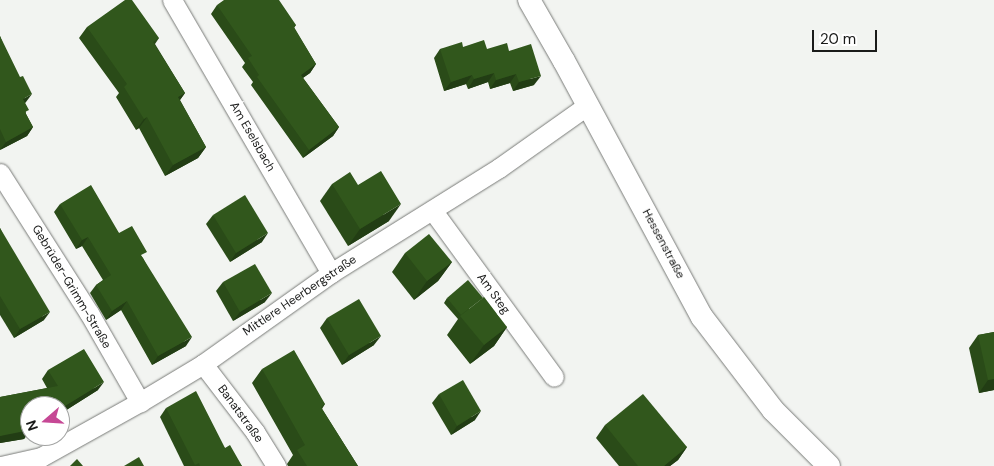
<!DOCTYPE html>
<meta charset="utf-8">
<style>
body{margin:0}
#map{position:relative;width:994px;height:466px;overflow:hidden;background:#f2f4f1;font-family:"DM Sans",sans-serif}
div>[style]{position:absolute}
.roads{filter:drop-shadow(0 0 1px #797b78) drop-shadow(0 0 1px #797b78)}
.minor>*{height:19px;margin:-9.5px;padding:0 9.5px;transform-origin:9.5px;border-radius:9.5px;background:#fff}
.tertiary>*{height:22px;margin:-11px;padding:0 11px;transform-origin:11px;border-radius:11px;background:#fff}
.wall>*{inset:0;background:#2a4b18}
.shaded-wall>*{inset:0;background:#223d14}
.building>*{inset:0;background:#31571c}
span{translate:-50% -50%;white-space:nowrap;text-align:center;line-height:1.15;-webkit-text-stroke:5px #fff;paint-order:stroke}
.street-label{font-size:12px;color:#1a1b1a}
.north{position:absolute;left:20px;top:396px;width:50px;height:50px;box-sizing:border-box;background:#fff;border:1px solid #a3a4a3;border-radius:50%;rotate:251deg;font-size:14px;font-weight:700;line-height:20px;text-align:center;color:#1a1b1a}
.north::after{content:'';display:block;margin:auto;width:18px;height:22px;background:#c64895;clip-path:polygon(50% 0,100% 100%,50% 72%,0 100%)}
.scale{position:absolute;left:812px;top:30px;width:65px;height:22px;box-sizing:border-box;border:2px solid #1a1b1a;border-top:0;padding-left:6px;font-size:15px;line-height:18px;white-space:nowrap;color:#1a1b1a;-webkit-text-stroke:4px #fff;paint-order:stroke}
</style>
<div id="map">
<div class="roads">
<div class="minor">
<i style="left:172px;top:0;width:316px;rotate:59.8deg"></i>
<i style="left:0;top:173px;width:166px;rotate:57.6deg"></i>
<i style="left:89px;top:313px;width:103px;rotate:60.2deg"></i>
<i style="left:433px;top:211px;width:205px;rotate:53.9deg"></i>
<i style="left:203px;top:364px;width:86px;rotate:52.6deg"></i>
<i style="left:255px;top:432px;width:40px;rotate:58deg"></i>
<i style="left:1px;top:466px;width:41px;rotate:-12.7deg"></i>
<i style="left:41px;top:457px;width:113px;rotate:-29.1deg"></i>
<i style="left:140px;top:402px;width:74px;rotate:-31.1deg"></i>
<i style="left:203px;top:364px;width:157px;rotate:-35.4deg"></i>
<i style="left:331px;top:273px;width:198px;rotate:-32deg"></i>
<i style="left:499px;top:168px;width:109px;rotate:-35.3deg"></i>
</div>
<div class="tertiary">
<i style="left:529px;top:0;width:70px;rotate:60.2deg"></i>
<i style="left:564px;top:61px;width:291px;rotate:61.7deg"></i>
<i style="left:702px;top:317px;width:117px;rotate:52.6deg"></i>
<i style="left:773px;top:410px;width:79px;rotate:45deg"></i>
</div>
</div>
<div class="wall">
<i style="clip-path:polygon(217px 5px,296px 25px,294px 28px,316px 64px,310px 73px,303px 78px,339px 127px,333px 136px,303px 158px,251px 85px,253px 82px,242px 67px,245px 63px,211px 14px)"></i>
<i style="clip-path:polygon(87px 27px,159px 38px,155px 44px,185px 93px,180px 100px,206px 147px,198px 158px,165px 176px,139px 128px,136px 130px,116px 97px,119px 93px,79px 38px)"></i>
<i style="clip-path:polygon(0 36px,26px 102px,25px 103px,26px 114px,33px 127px,27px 136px,0 150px)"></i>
<i style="clip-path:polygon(463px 47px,509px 51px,534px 85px,513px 91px,510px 83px,490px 89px,488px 82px,468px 89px,466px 84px,444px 91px,434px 58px,440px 49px)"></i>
<i style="clip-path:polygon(332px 184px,358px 185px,389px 221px,348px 246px,320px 201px)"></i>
<i style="clip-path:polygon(60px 204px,119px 233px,143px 258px,186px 346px,152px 365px,121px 310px,106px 320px,90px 293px,96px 285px,103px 280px,82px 246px,76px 249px,54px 212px)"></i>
<i style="clip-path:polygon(213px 215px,262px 242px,230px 262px,206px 224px)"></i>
<i style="clip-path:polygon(0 228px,44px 320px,14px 338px,0 315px)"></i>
<i style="clip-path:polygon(405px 253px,452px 262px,438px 281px,414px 300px,392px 272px)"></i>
<i style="clip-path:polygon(223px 282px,265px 302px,233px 321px,216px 291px)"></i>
<i style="clip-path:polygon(447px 298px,507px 327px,494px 346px,470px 364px,447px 335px,458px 319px,444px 303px)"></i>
<i style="clip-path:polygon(327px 318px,374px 345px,342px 365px,320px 328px)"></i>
<i style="clip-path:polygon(994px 332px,994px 390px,979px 393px,969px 348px,978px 335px)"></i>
<i style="clip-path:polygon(262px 369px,325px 404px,322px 409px,358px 466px,288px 466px,287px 464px,293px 455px,252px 383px)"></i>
<i style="clip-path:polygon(48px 370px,98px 390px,60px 414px,60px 406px,29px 432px,24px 439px,0 443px,0 397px,47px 388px,42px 379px)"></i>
<i style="clip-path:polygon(439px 394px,475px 420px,451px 435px,432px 403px)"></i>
<i style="clip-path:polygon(166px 408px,225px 448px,242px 466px,184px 466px,160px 417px)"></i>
<i style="clip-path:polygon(605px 425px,687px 447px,678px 460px,670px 466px,619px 466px,596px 438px)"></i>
</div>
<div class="shaded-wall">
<i style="clip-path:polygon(316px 64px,310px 73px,295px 83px,301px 75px)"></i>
<i style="clip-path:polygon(494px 73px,488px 82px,468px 89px,474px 79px)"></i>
<i style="clip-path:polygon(516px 74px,510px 83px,490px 89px,496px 80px)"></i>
<i style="clip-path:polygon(472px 75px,466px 84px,444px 91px,451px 82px)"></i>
<i style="clip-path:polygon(541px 76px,534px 85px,513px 91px,519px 82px)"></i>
<i style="clip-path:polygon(185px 93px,177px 104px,178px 97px)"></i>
<i style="clip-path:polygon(32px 94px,26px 102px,17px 107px,23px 99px)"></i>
<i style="clip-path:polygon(147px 117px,139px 128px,136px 130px,144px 119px)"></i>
<i style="clip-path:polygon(33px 127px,27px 136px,0 150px,6px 142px)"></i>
<i style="clip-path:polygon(339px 127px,333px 136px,303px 158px,309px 150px)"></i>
<i style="clip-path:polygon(206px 147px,198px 158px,165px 176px,173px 165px)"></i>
<i style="clip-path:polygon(401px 204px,389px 221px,348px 246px,360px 229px)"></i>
<i style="clip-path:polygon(268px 233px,262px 242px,230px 262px,236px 253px)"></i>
<i style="clip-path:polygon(88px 237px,82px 246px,76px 249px,82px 240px)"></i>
<i style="clip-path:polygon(452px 262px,438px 281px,414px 300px,427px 281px)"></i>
<i style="clip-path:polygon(272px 293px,265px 302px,233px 321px,240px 312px)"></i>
<i style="clip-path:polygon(127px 301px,121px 310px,106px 320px,112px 311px)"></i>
<i style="clip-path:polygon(50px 312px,44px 320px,14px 338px,20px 329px)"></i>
<i style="clip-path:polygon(507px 327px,494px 346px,470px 364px,484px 345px)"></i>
<i style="clip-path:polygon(381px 336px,374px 345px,342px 365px,349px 355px)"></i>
<i style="clip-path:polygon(192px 337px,186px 346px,152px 365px,158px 356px)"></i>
<i style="clip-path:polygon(994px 379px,994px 390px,979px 393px,988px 380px)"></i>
<i style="clip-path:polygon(104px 382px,98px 390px,60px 414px,60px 409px)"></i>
<i style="clip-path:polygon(481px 411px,475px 420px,451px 435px,457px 426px)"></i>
<i style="clip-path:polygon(30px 425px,30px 431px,24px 439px,0 443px,0 436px)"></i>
<i style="clip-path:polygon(687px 447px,678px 460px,670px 466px,664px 466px)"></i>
</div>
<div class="building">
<i style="clip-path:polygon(125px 0,132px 0,159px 38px,153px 42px,185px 93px,178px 97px,206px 147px,173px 165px,147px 117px,144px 119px,124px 87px,127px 84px,87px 27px)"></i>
<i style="clip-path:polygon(224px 0,279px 0,296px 25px,294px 27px,316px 64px,301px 75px,339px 127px,309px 150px,257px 77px,259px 75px,248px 58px,252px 56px,217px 5px)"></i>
<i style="clip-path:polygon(0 36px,20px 77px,23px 76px,32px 94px,23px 99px,29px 110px,25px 112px,33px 127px,6px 142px,0 129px)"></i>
<i style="clip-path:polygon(484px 40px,487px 49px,507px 43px,509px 51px,531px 44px,541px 76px,519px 82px,516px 74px,496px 80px,494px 73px,474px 79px,472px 75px,451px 82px,440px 49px,462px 42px,463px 47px)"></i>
<i style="clip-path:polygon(381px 171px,401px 204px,360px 229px,332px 184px,350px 172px,358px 185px)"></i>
<i style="clip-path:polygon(91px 185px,119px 233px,132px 226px,147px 252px,141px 255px,192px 337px,158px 356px,127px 301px,112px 311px,96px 285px,111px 275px,88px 237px,82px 240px,60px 204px)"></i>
<i style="clip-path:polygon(245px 195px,268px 233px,236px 253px,213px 215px)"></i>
<i style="clip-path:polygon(0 228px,50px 312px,20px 329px,0 296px)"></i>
<i style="clip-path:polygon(429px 234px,452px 262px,427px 281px,405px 253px)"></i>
<i style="clip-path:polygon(255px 264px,272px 293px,240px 312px,223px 282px)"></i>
<i style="clip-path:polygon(468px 280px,483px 298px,461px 315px,447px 298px)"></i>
<i style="clip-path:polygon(484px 297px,507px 327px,484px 345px,460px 316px)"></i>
<i style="clip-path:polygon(359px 299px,381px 336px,349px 355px,327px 318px)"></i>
<i style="clip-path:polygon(994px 332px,994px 379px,988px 380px,978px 335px)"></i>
<i style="clip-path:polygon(84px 349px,104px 382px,60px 409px,60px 406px,30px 406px,30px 430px,0 436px,0 397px,58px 386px,48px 370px)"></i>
<i style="clip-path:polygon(294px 350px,325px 404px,321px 407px,358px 466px,307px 466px,297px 450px,305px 445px,262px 369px)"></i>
<i style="clip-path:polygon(463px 380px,481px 411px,457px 426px,439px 394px)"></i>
<i style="clip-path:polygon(196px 391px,225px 448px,230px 445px,242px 466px,200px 466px,199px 463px,195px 465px,166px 408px)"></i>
<i style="clip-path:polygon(643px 394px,687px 447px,664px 466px,638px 466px,605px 425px)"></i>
<i style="clip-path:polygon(139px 457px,144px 466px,124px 466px)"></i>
<i style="clip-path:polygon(77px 459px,83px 466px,70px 466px)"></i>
</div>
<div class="street-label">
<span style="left:252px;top:137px;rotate:60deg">Am Eselsbach</span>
<span style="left:663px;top:244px;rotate:62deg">Hessenstraße</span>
<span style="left:71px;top:287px;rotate:59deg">Gebrüder-Grimm-Straße</span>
<span style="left:493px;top:294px;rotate:54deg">Am Steg</span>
<span style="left:300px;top:296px;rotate:-34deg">Mittlere Heerbergstraße</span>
<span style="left:240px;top:414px;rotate:54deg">Banatstraße</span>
</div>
<div class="north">N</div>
<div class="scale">20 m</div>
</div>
